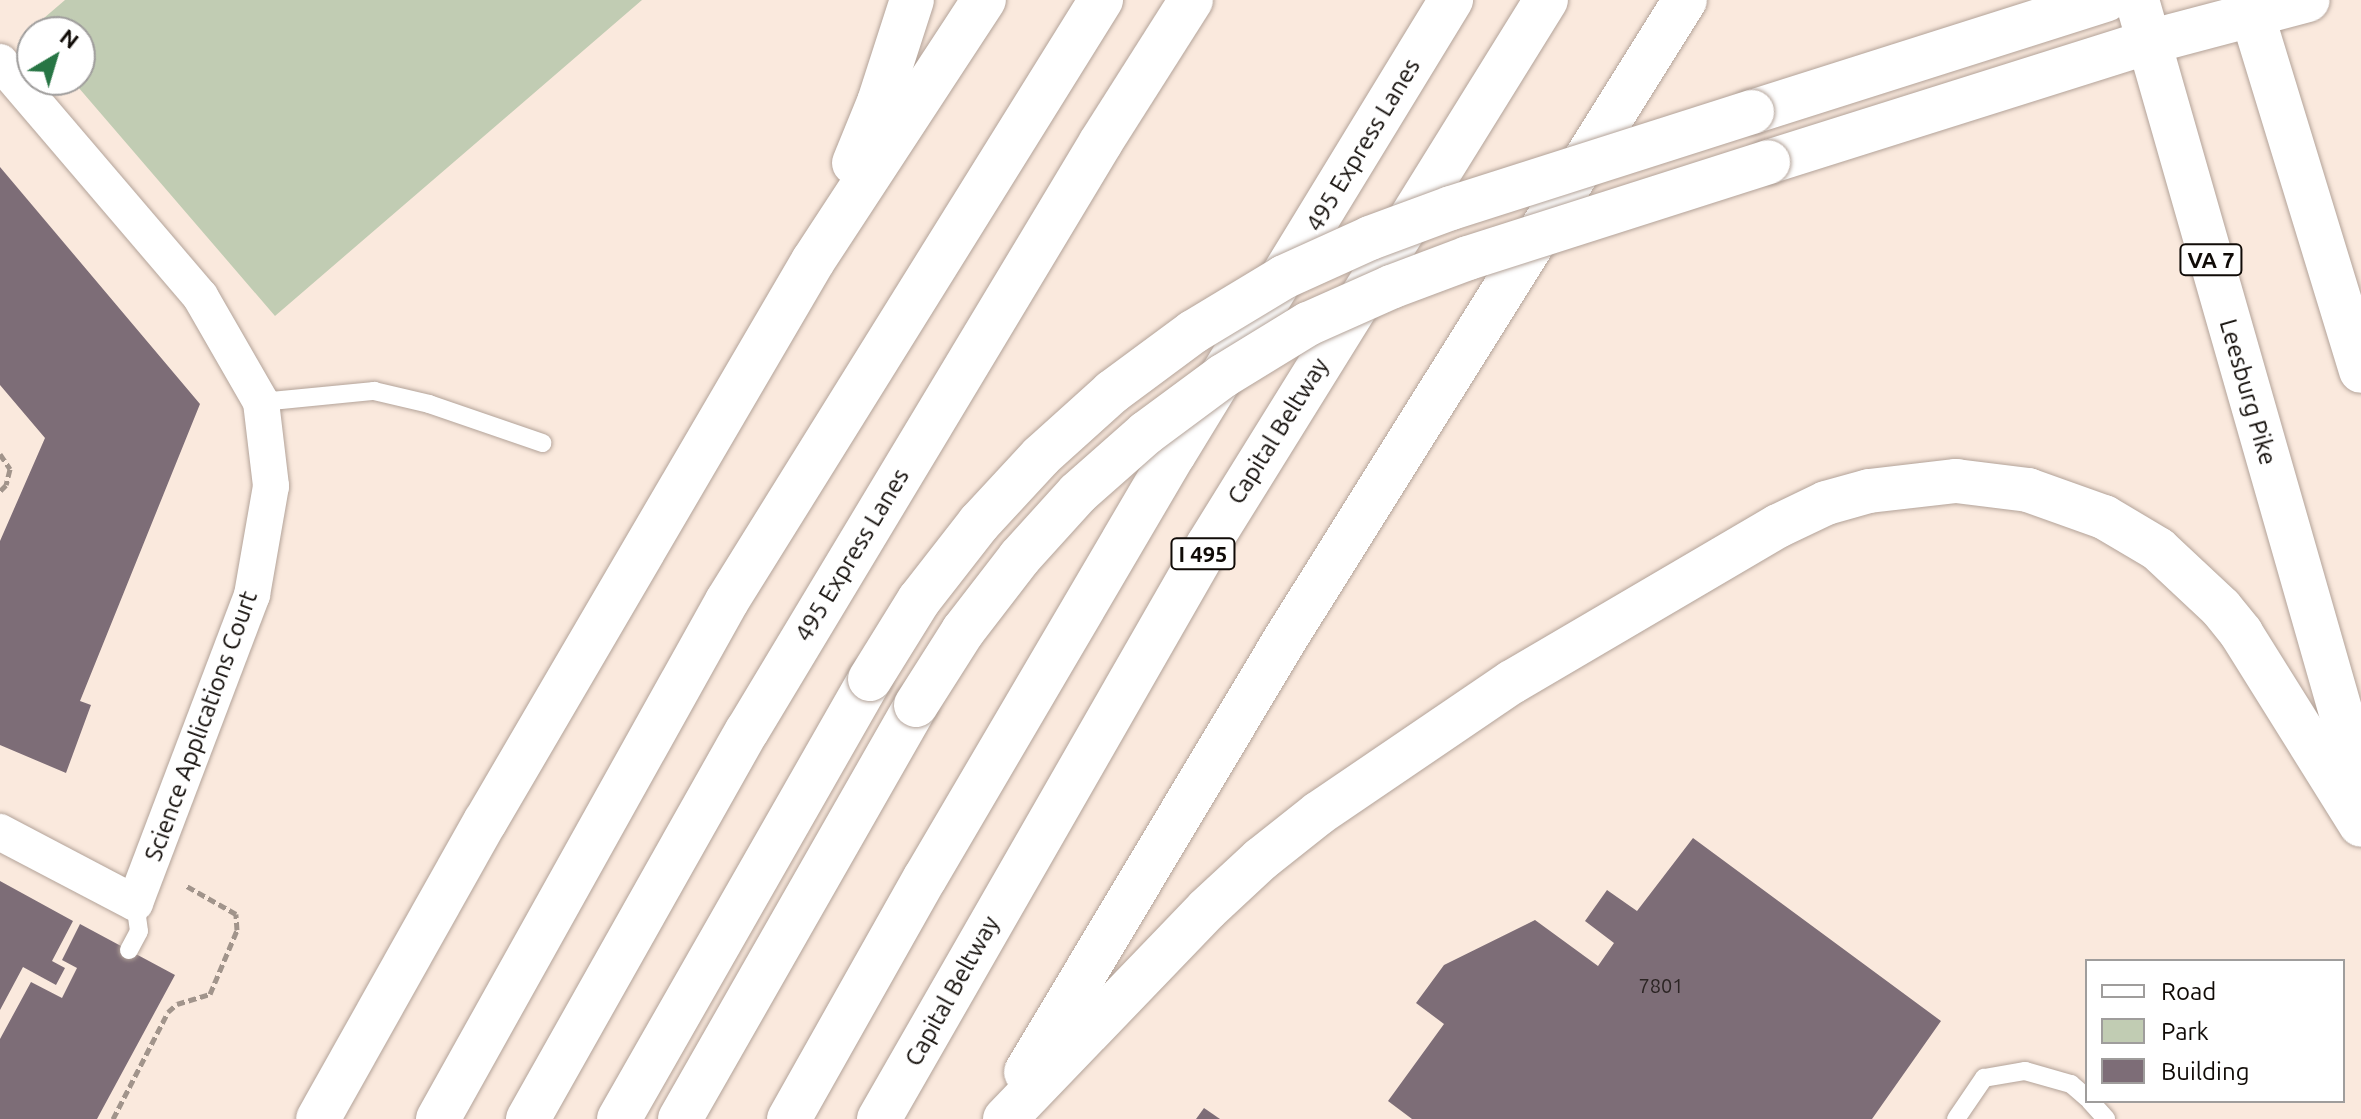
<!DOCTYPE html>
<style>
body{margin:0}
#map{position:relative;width:2361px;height:1119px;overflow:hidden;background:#fae9dd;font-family:Ubuntu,sans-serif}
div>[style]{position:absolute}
.green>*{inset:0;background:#c1ccb3}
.building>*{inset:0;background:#7d6d77}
.path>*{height:5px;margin-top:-2.5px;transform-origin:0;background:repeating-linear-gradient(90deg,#a1948b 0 8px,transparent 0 12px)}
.roads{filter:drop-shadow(0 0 2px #b3a399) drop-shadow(0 0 2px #b3a399)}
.lane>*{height:18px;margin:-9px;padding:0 9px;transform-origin:9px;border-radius:9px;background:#fff}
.street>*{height:36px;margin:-18px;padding:0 18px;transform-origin:18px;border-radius:18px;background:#fff}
.primary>*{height:44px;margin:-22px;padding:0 22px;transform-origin:22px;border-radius:22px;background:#fff}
.highway>*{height:44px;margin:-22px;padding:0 22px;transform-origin:22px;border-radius:22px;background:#fff}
.bridges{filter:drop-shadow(0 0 2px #b3a399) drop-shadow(0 0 2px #b3a399)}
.highway-bridge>*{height:44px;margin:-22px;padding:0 22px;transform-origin:22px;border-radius:22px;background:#fff}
span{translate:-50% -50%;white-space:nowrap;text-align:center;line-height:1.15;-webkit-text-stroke:6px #fff;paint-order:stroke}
.number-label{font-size:20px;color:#2b2423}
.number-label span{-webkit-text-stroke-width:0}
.shield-label span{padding:2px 6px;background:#fff;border:2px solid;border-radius:6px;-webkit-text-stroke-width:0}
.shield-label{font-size:22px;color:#100b07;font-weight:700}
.street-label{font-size:24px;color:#100b07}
.legend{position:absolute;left:2085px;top:959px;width:260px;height:144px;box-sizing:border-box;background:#fff;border:2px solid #9f9d9c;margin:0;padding:10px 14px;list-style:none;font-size:24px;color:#100b07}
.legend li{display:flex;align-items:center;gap:16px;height:40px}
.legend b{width:40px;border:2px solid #9f9d9c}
.north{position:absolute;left:16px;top:16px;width:80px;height:80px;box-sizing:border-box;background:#fff;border:2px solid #9f9d9c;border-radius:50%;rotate:38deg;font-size:22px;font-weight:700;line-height:32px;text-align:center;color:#100b07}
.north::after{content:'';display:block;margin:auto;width:28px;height:36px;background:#277544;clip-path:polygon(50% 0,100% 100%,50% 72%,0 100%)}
</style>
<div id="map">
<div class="green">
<i style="clip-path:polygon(65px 0,642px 0,275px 316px,72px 80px,80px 80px,80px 32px,30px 30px)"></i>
</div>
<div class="building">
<i style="clip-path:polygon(0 167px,200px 404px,80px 701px,91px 705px,66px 773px,0 745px,0 541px,45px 438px,0 385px)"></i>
<i style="clip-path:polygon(1693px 838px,1941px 1021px,1872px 1119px,1412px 1119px,1388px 1101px,1444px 1024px,1416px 1003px,1444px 965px,1535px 920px,1598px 966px,1614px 943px,1585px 921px,1607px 890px,1637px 911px)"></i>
<i style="clip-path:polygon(0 881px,73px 921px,52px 961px,65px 968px,56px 985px,23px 967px,0 1010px)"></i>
<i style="clip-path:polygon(80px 924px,175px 975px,97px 1119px,0 1119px,0 1039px,31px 982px,62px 998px,77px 968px,62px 960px)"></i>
<i style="clip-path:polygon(1204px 1108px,1220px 1119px,1196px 1119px)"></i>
</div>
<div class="path">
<i style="left:0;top:454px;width:18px;rotate:56deg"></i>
<i style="left:10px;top:469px;width:16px;rotate:104deg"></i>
<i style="left:6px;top:485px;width:8px;rotate:135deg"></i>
<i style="left:113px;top:1119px;width:120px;rotate:-62.8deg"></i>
<i style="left:168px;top:1012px;width:12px;rotate:-42deg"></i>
<i style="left:177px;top:1004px;width:34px;rotate:-17deg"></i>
<i style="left:210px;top:994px;width:69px;rotate:-67.1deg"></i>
<i style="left:237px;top:930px;width:16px;rotate:-94deg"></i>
<i style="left:236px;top:914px;width:59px;rotate:-150.4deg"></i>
</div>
<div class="roads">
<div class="lane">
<i style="left:261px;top:402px;width:114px;rotate:-5.6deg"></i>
<i style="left:374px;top:391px;width:57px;rotate:13.3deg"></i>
<i style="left:429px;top:404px;width:120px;rotate:19deg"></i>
<i style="left:129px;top:950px;width:21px;rotate:-62deg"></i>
<i style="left:139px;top:931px;width:28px;rotate:-98deg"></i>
<i style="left:2090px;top:1101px;width:24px;rotate:48deg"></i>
<i style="left:1956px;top:1119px;width:50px;rotate:-55.7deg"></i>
<i style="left:1984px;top:1078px;width:42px;rotate:-9.7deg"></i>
<i style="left:2025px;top:1071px;width:48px;rotate:15.8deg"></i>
<i style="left:2071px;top:1084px;width:21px;rotate:41deg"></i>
</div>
<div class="street">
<i style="left:0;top:62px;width:308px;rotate:49.5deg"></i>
<i style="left:200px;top:296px;width:122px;rotate:60.1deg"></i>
<i style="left:261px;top:402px;width:85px;rotate:83.2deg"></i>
<i style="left:271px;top:486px;width:111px;rotate:99.9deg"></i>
<i style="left:252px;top:595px;width:329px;rotate:110.8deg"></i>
<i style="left:135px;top:903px;width:153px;rotate:-152.3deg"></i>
</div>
<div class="primary">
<i style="left:2252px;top:14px;width:373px;rotate:73deg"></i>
<i style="left:2149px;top:42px;width:771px;rotate:74.03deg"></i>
</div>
<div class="highway">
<i style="left:2137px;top:0;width:44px;rotate:74.1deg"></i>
<i style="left:1752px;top:112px;width:371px;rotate:-17.6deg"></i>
<i style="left:1768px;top:162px;width:399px;rotate:-17.5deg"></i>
<i style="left:2149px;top:42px;width:164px;rotate:-14.8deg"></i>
<i style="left:854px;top:163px;width:66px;rotate:-67.7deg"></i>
<i style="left:879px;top:102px;width:107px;rotate:-72.1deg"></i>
<i style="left:1026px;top:1072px;width:502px;rotate:-59.09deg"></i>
<i style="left:1284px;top:641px;width:756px;rotate:-57.97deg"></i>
<i style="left:318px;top:1119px;width:341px;rotate:-60.7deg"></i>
<i style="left:485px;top:822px;width:650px;rotate:-59.69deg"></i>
<i style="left:813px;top:261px;width:312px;rotate:-56.8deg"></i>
<i style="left:438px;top:1119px;width:593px;rotate:-60.84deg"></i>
<i style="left:727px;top:601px;width:708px;rotate:-58.11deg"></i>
<i style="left:528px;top:1119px;width:446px;rotate:-60.6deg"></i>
<i style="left:747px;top:731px;width:687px;rotate:-58.99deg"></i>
<i style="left:1101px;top:142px;width:168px;rotate:-57.6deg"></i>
<i style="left:619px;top:1119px;width:507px;rotate:-60.3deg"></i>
<i style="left:680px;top:1119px;width:477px;rotate:-60.3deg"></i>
<i style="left:789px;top:1119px;width:277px;rotate:-60.6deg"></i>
<i style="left:925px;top:878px;width:492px;rotate:-59.6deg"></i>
<i style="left:1174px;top:454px;width:532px;rotate:-58.61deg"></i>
<i style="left:879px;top:1119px;width:662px;rotate:-60.18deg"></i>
<i style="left:1208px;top:545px;width:641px;rotate:-58.19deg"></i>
<i style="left:1005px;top:1119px;width:291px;rotate:-46.1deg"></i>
<i style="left:1207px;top:909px;width:74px;rotate:-42.8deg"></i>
<i style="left:1261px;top:859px;width:74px;rotate:-38.4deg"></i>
<i style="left:1319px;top:813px;width:233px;rotate:-34.2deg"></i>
<i style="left:1512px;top:682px;width:308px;rotate:-30.4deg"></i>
<i style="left:1778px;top:526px;width:53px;rotate:-25.6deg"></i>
<i style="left:1826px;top:503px;width:45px;rotate:-15.6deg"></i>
<i style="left:1869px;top:491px;width:88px;rotate:-6.6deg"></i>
<i style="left:1956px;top:481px;width:73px;rotate:7.1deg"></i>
<i style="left:2028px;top:490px;width:81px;rotate:19.6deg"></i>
<i style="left:2104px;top:517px;width:63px;rotate:30.7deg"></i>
<i style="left:2158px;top:549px;width:86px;rotate:43.1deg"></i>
<i style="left:2221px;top:608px;width:32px;rotate:51deg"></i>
<i style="left:2241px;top:633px;width:226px;rotate:58deg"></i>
</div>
</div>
<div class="bridges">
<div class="highway-bridge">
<i style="left:870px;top:679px;width:93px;rotate:-58.2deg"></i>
<i style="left:919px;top:600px;width:98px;rotate:-52.1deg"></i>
<i style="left:979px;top:523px;width:91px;rotate:-47.2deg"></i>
<i style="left:1041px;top:456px;width:96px;rotate:-42deg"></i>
<i style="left:1112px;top:392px;width:101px;rotate:-36.5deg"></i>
<i style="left:1193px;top:332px;width:106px;rotate:-31.1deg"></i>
<i style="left:1284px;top:277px;width:94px;rotate:-24.4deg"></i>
<i style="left:1370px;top:238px;width:86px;rotate:-20.3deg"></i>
<i style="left:1451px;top:208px;width:316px;rotate:-17.7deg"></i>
<i style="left:916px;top:705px;width:88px;rotate:-57.6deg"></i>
<i style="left:963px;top:631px;width:93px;rotate:-52.4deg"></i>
<i style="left:1020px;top:557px;width:86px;rotate:-47.8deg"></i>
<i style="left:1078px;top:493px;width:91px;rotate:-41.4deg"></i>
<i style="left:1146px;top:433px;width:96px;rotate:-36.5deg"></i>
<i style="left:1223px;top:376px;width:100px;rotate:-31.5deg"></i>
<i style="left:1308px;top:324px;width:91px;rotate:-24deg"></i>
<i style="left:1391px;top:287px;width:82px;rotate:-20.6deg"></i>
<i style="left:1468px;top:258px;width:315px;rotate:-17.7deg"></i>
</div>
</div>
<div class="number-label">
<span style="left:1661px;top:985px">7801</span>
</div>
<div class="shield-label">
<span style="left:2211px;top:260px">VA 7</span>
<span style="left:1203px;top:554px">I 495</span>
</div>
<div class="street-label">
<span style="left:1363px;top:145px;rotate:-59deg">495 Express Lanes</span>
<span style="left:2248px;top:392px;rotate:74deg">Leesburg Pike</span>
<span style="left:1278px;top:431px;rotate:-58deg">Capital Beltway</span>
<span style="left:852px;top:555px;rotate:-59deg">495 Express Lanes</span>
<span style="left:201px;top:726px;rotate:-70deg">Science Applications Court</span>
<span style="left:952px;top:991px;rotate:-61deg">Capital Beltway</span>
</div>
<ul class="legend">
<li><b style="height:10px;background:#fff"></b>Road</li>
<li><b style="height:22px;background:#c1ccb3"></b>Park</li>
<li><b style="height:22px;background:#7d6d77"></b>Building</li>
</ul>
<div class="north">N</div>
</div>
